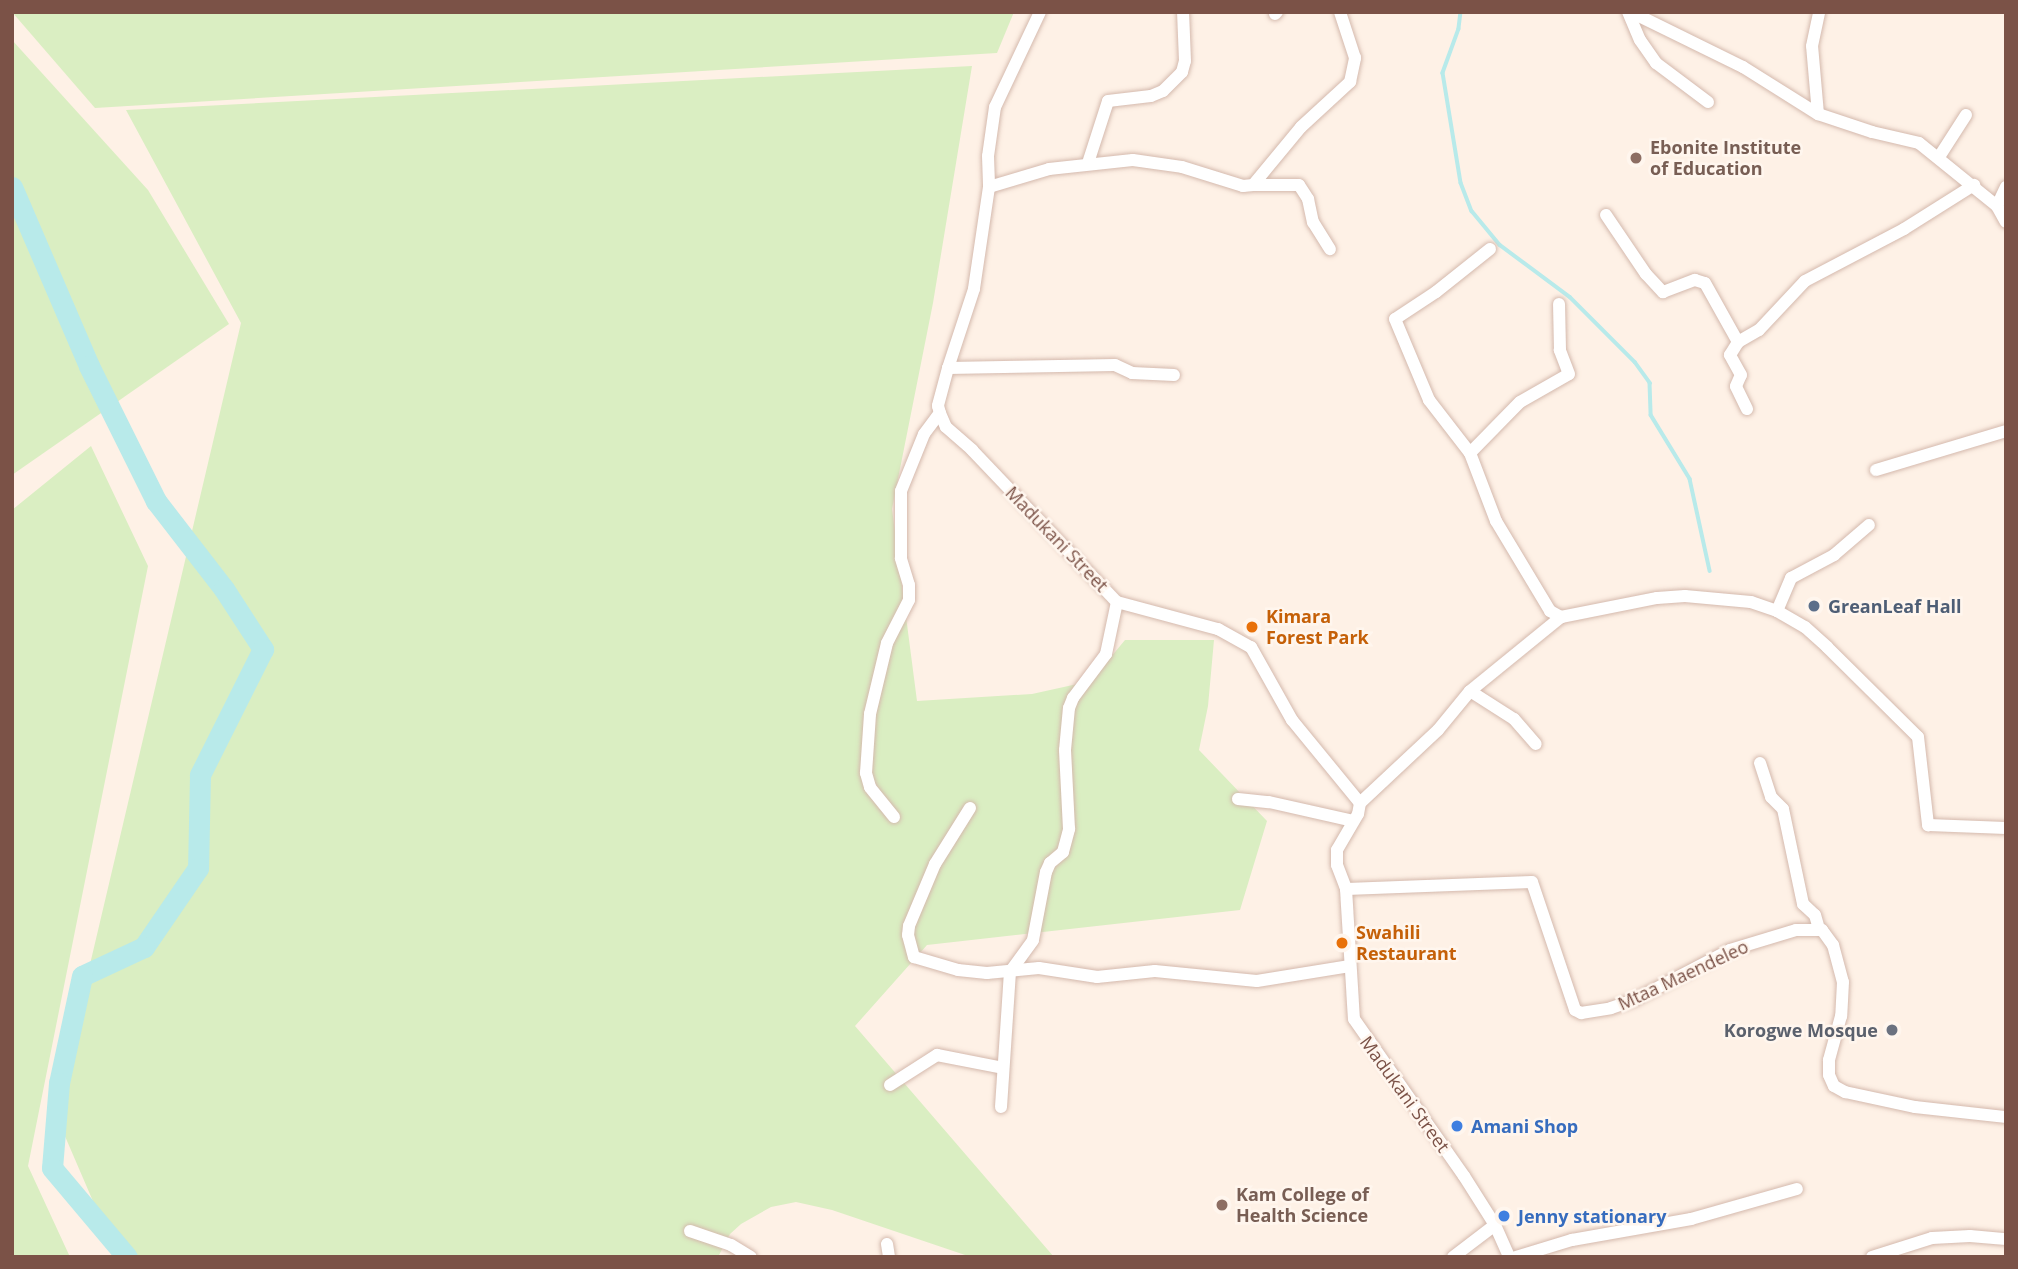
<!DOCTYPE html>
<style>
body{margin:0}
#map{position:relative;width:2018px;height:1269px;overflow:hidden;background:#fef1e6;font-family:"Open Sans",sans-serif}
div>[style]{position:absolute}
.green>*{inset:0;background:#daeec2}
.stream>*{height:3.5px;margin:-1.75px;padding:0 1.75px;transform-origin:1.75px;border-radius:1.75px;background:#b8eaea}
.river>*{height:21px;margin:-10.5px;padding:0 10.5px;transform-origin:10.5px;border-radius:10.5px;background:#b8eaea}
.roads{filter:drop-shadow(0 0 2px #d4b9ad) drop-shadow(0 0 2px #d4b9ad)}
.street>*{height:12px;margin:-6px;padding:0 6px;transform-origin:6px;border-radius:6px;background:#fff}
.dots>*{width:19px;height:19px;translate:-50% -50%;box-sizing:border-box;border:4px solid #fff6ee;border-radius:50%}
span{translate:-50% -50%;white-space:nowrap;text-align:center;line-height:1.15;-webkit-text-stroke:5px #fff6ee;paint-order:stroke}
.education-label{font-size:18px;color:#785e54;font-weight:700}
.left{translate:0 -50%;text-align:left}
.street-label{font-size:18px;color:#7b5247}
.service-label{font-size:18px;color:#4e5e75;font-weight:700}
.food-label{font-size:18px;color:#c56008;font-weight:700}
.worship-label{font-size:18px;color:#5b616d;font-weight:700}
.right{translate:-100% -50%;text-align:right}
.shop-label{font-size:18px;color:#366cbe;font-weight:700}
.frame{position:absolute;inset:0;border:14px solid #7b5247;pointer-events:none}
</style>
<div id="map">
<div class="green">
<i style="clip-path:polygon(12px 12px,1014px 12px,997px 53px,95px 108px)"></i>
<i style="clip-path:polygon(12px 40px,148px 190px,229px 324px,12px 475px)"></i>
<i style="clip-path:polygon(972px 66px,933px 303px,892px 509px,917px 701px,1032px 694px,1091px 681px,1125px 640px,1214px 640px,1208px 706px,1199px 750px,1267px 821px,1240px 910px,927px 945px,855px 1026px,1054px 1257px,971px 1257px,832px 1210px,796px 1202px,771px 1207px,741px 1224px,730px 1234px,718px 1257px,117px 1257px,55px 1113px,241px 323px,126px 110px)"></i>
<i style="clip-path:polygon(91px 446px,148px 566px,28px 1166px,70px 1257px,12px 1257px,12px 510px)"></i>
</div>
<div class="stream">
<i style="left:1461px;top:12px;width:17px;rotate:97deg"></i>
<i style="left:1459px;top:29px;width:47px;rotate:110deg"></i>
<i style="left:1443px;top:73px;width:111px;rotate:80.7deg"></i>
<i style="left:1461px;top:183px;width:30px;rotate:69deg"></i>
<i style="left:1472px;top:211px;width:44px;rotate:50.5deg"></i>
<i style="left:1500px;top:245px;width:87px;rotate:36.6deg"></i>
<i style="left:1570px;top:297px;width:92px;rotate:45deg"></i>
<i style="left:1635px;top:362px;width:26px;rotate:54deg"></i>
<i style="left:1650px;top:383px;width:32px;rotate:88deg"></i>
<i style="left:1651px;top:415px;width:75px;rotate:58.6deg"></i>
<i style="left:1690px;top:479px;width:94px;rotate:77.7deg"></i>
</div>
<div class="river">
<i style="left:12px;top:187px;width:195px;rotate:66.7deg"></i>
<i style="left:89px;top:366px;width:151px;rotate:63.6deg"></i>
<i style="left:156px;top:501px;width:111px;rotate:52.3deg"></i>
<i style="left:224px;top:589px;width:72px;rotate:57deg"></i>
<i style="left:263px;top:649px;width:141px;rotate:116.6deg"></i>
<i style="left:200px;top:775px;width:93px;rotate:91.2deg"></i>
<i style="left:198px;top:868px;width:96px;rotate:124.4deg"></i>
<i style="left:144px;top:947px;width:68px;rotate:154.9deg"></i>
<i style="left:82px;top:976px;width:109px;rotate:102.1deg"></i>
<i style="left:59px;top:1083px;width:85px;rotate:94.7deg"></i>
<i style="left:52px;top:1168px;width:116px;rotate:49.9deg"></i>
</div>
<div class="roads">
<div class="street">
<i style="left:1040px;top:12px;width:105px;rotate:115.3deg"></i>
<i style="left:995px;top:107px;width:49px;rotate:98.1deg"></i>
<i style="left:988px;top:156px;width:31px;rotate:88deg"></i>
<i style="left:989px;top:187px;width:103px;rotate:98.4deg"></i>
<i style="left:974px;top:289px;width:83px;rotate:108.2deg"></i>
<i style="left:948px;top:368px;width:39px;rotate:105deg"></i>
<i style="left:938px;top:406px;width:7px;rotate:74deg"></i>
<i style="left:940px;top:413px;width:15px;rotate:67deg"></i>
<i style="left:946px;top:427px;width:35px;rotate:41deg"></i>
<i style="left:972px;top:450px;width:210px;rotate:46.4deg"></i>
<i style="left:1117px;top:602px;width:105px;rotate:15deg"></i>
<i style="left:1218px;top:629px;width:38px;rotate:29deg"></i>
<i style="left:1251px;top:647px;width:84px;rotate:60.7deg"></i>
<i style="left:1292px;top:720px;width:107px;rotate:50.7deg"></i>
<i style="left:1360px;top:803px;width:11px;rotate:100deg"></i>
<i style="left:1358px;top:814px;width:42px;rotate:120.3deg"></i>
<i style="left:1337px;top:850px;width:15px;rotate:90deg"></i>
<i style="left:1337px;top:865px;width:26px;rotate:69deg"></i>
<i style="left:1346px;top:889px;width:130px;rotate:86.5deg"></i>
<i style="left:1354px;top:1019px;width:192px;rotate:55deg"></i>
<i style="left:1464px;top:1176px;width:58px;rotate:57.7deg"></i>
<i style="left:1495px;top:1225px;width:35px;rotate:66deg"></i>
<i style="left:1628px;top:12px;width:30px;rotate:67deg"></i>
<i style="left:1640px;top:40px;width:28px;rotate:55deg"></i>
<i style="left:1656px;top:63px;width:65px;rotate:36.9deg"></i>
<i style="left:1631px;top:12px;width:125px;rotate:26.2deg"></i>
<i style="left:1743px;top:67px;width:89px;rotate:32.1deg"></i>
<i style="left:1818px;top:114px;width:57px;rotate:18.4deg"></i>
<i style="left:1872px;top:132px;width:48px;rotate:13.2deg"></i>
<i style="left:1919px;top:143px;width:100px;rotate:38.9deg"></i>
<i style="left:1997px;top:206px;width:18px;rotate:61deg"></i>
<i style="left:1275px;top:14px;width:3px;rotate:-45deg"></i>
<i style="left:1818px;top:114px;width:68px;rotate:-95deg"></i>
<i style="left:1812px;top:46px;width:35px;rotate:-78deg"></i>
<i style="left:1939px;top:157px;width:50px;rotate:-57.3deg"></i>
<i style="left:1088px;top:163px;width:65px;rotate:-72.1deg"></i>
<i style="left:1108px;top:101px;width:43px;rotate:-6.6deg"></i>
<i style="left:1151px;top:96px;width:13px;rotate:-23deg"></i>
<i style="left:1163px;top:91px;width:27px;rotate:-45deg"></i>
<i style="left:1182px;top:72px;width:11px;rotate:-75deg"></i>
<i style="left:1185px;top:61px;width:49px;rotate:-92.3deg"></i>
<i style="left:1253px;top:185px;width:46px"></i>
<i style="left:1299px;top:185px;width:17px;rotate:57deg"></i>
<i style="left:1308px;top:199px;width:24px;rotate:78deg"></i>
<i style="left:1313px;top:222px;width:32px;rotate:58deg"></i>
<i style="left:989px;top:187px;width:63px;rotate:-16.7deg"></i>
<i style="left:1049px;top:169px;width:84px;rotate:-6.1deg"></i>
<i style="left:1133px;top:160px;width:49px;rotate:8.1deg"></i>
<i style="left:1182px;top:167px;width:64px;rotate:17.3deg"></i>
<i style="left:1243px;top:186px;width:10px;rotate:-6deg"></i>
<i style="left:1253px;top:185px;width:75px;rotate:-50.4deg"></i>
<i style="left:1301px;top:127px;width:67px;rotate:-42.6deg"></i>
<i style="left:1350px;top:82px;width:25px;rotate:-78deg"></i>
<i style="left:1355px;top:58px;width:48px;rotate:-108.1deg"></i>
<i style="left:1997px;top:206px;width:21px;rotate:-65deg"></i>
<i style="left:1606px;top:215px;width:71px;rotate:55.9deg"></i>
<i style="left:1646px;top:274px;width:25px;rotate:47deg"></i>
<i style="left:1663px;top:292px;width:34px;rotate:-21deg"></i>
<i style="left:1695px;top:280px;width:10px;rotate:17deg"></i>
<i style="left:1705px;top:283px;width:68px;rotate:60.8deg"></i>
<i style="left:1490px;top:249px;width:69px;rotate:141.5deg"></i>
<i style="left:1436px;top:292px;width:49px;rotate:146.6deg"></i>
<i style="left:1395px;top:319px;width:88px;rotate:67.2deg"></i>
<i style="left:1429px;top:400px;width:67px;rotate:52.3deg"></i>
<i style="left:1470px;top:453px;width:73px;rotate:69.1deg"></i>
<i style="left:1496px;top:521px;width:105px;rotate:59deg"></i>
<i style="left:1550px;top:611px;width:13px;rotate:29deg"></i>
<i style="left:1561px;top:617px;width:98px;rotate:-11.2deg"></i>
<i style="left:1657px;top:598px;width:28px;rotate:-4deg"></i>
<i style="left:1685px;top:596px;width:66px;rotate:5.2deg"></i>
<i style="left:1751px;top:602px;width:28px;rotate:19deg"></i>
<i style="left:1777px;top:611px;width:32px;rotate:30deg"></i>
<i style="left:1805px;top:627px;width:30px;rotate:42deg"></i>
<i style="left:1827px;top:647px;width:128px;rotate:44.7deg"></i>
<i style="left:1918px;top:737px;width:89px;rotate:83.5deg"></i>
<i style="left:1928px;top:825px;width:78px;rotate:2.2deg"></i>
<i style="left:948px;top:368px;width:167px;rotate:-1deg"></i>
<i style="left:1115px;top:365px;width:19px;rotate:25deg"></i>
<i style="left:1132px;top:373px;width:42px;rotate:2.7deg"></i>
<i style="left:1747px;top:409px;width:25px;rotate:-116deg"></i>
<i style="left:1736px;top:386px;width:12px;rotate:-66deg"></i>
<i style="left:1741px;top:375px;width:23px;rotate:-119deg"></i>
<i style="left:1730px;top:355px;width:15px;rotate:-58deg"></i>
<i style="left:1738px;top:342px;width:24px;rotate:-30deg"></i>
<i style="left:1759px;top:330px;width:67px;rotate:-46.8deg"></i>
<i style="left:1805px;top:281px;width:112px;rotate:-27.7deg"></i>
<i style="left:1904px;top:229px;width:83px;rotate:-32.2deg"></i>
<i style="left:1470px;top:453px;width:71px;rotate:-45.6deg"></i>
<i style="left:1520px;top:402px;width:56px;rotate:-29.7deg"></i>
<i style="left:1569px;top:374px;width:26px;rotate:-111deg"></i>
<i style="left:1560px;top:350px;width:46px;rotate:-91.2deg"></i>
<i style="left:1876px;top:470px;width:136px;rotate:-16.7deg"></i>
<i style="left:1777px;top:611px;width:36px;rotate:-67deg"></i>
<i style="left:1791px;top:578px;width:49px;rotate:-28.1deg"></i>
<i style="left:1834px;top:555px;width:46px;rotate:-40.6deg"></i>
<i style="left:1470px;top:691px;width:52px;rotate:32.5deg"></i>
<i style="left:1514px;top:719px;width:33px;rotate:49deg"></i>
<i style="left:1760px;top:763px;width:36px;rotate:72deg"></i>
<i style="left:1771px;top:797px;width:17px;rotate:45deg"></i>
<i style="left:1783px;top:809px;width:97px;rotate:78.1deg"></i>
<i style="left:1803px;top:904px;width:16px;rotate:43deg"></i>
<i style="left:1815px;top:915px;width:15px;rotate:74deg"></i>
<i style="left:1238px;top:799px;width:31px;rotate:6deg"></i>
<i style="left:1269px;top:802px;width:86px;rotate:12.7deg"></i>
<i style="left:1360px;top:803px;width:107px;rotate:-43.1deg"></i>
<i style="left:1438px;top:730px;width:50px;rotate:-50.6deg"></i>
<i style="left:1470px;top:691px;width:117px;rotate:-39.1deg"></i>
<i style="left:970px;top:808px;width:66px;rotate:122deg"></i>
<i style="left:935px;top:864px;width:67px;rotate:112.8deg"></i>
<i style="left:909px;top:926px;width:9px;rotate:96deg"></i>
<i style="left:908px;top:935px;width:23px;rotate:75deg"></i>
<i style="left:914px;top:957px;width:46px;rotate:16.5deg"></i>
<i style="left:958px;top:970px;width:29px;rotate:6deg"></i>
<i style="left:987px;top:973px;width:52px;rotate:-5.5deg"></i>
<i style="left:1039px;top:968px;width:59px;rotate:8.8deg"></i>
<i style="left:1097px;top:977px;width:58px;rotate:-5.9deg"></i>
<i style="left:1155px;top:971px;width:102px;rotate:5.6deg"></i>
<i style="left:1257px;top:981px;width:94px;rotate:-9.2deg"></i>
<i style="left:894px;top:817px;width:38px;rotate:-129deg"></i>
<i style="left:870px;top:787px;width:15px;rotate:-106deg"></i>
<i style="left:866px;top:773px;width:59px;rotate:-86.1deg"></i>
<i style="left:870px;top:714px;width:73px;rotate:-76.5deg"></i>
<i style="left:887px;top:643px;width:48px;rotate:-62.9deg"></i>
<i style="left:909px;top:600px;width:15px;rotate:-90deg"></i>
<i style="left:909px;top:585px;width:28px;rotate:-107deg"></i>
<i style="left:901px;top:558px;width:67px;rotate:-90deg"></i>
<i style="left:901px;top:491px;width:61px;rotate:-68deg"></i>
<i style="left:924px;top:434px;width:26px;rotate:-53deg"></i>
<i style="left:1346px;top:889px;width:186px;rotate:-2.2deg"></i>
<i style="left:1532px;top:882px;width:135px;rotate:71.4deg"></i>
<i style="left:1575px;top:1010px;width:7px;rotate:27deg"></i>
<i style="left:1581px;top:1013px;width:30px;rotate:-9deg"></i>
<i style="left:1611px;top:1008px;width:24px;rotate:-19deg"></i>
<i style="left:1634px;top:1000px;width:108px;rotate:-27.5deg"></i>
<i style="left:1730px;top:950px;width:69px;rotate:-16.9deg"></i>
<i style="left:1796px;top:930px;width:26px"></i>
<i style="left:1822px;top:930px;width:19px;rotate:54deg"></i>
<i style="left:1833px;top:945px;width:38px;rotate:75deg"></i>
<i style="left:1843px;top:982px;width:34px;rotate:93deg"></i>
<i style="left:1841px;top:1016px;width:46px;rotate:105.3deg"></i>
<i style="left:1829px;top:1060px;width:15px;rotate:90deg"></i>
<i style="left:1829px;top:1075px;width:12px;rotate:66deg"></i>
<i style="left:1834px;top:1086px;width:13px;rotate:29deg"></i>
<i style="left:1845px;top:1092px;width:72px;rotate:12.1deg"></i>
<i style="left:1915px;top:1107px;width:92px;rotate:6.3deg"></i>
<i style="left:890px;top:1085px;width:56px;rotate:-32.6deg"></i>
<i style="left:937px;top:1055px;width:67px;rotate:11.1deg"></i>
<i style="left:1001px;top:1107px;width:135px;rotate:-86.2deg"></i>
<i style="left:1010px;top:972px;width:39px;rotate:-54deg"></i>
<i style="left:1033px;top:940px;width:69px;rotate:-79.2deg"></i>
<i style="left:1046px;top:872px;width:10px;rotate:-66deg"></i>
<i style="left:1050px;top:863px;width:17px;rotate:-40deg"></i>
<i style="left:1063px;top:852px;width:24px;rotate:-75deg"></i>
<i style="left:1069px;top:829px;width:79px;rotate:-92.9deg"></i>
<i style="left:1065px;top:750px;width:42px;rotate:-84.6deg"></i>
<i style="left:1069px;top:708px;width:11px;rotate:-68deg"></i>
<i style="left:1073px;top:698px;width:55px;rotate:-53.1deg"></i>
<i style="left:1106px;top:654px;width:53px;rotate:-78.1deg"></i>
<i style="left:690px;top:1231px;width:43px;rotate:18.9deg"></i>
<i style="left:731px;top:1245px;width:23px;rotate:31deg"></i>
<i style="left:887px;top:1244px;width:13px;rotate:81deg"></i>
<i style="left:1453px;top:1257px;width:53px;rotate:-37.3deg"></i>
<i style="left:1516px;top:1257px;width:59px;rotate:-16.9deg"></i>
<i style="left:1572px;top:1240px;width:121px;rotate:-10deg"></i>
<i style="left:1691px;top:1219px;width:110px;rotate:-15.8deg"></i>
<i style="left:1872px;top:1257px;width:63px;rotate:-17.6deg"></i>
<i style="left:1932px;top:1238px;width:38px;rotate:-3deg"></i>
<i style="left:1970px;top:1236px;width:36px;rotate:5deg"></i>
</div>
</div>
<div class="dots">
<i style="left:1636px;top:158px;background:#8d6e63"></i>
<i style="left:1814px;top:606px;background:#5c6f8a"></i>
<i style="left:1252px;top:627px;background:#e8710a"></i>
<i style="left:1342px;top:943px;background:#e8710a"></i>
<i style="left:1892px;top:1030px;background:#6b7280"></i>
<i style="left:1457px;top:1126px;background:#3f7fe0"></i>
<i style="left:1222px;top:1205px;background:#8d6e63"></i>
<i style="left:1504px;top:1216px;background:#3f7fe0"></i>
</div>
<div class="education-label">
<span class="left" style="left:1650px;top:158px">Ebonite Institute<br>of Education</span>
<span class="left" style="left:1236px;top:1205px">Kam College of<br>Health Science</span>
</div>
<div class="street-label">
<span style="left:1057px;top:539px;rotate:46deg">Madukani Street</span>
<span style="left:1683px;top:975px;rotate:-25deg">Mtaa Maendeleo</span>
<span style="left:1405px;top:1094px;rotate:54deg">Madukani Street</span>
</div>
<div class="service-label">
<span class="left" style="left:1828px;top:606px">GreanLeaf Hall</span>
</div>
<div class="food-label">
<span class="left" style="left:1266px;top:627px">Kimara<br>Forest Park</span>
<span class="left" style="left:1356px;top:943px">Swahili<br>Restaurant</span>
</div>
<div class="worship-label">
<span class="right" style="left:1878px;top:1030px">Korogwe Mosque</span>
</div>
<div class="shop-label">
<span class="left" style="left:1471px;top:1126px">Amani Shop</span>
<span class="left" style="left:1518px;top:1216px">Jenny stationary</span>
</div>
<div class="frame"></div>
</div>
